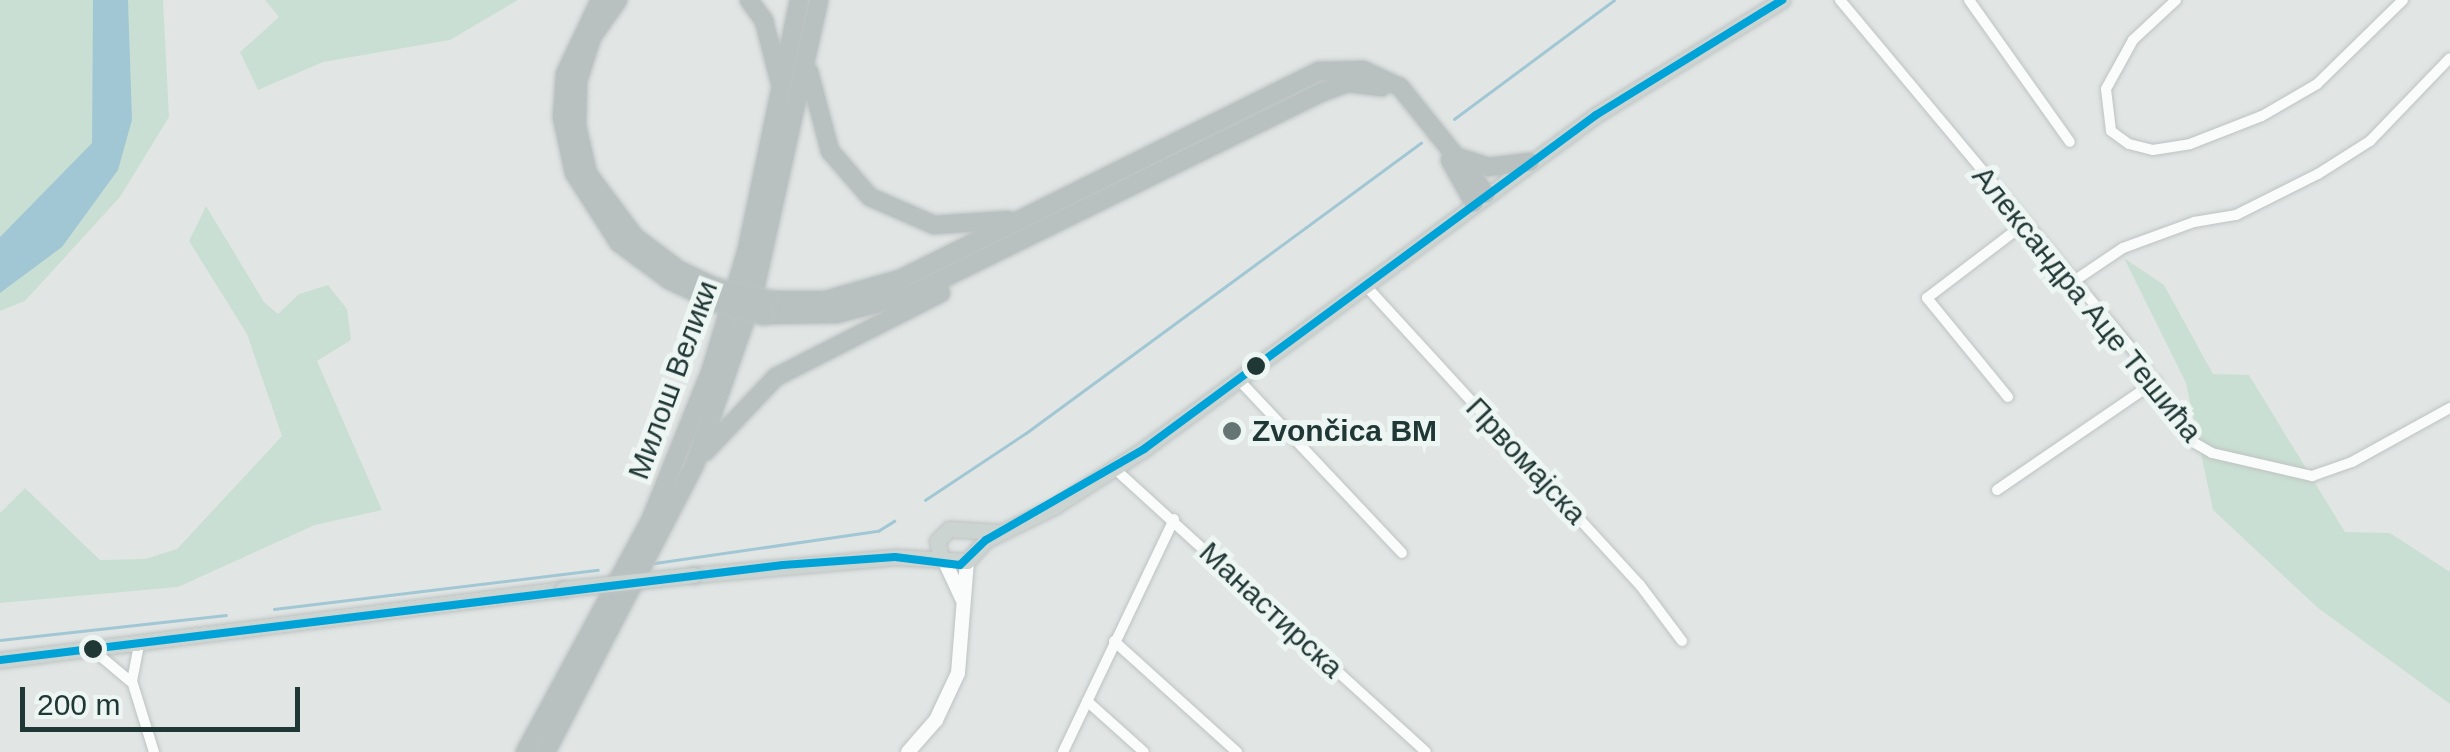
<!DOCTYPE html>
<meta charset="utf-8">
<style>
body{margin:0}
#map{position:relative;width:2450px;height:752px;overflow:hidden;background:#e1e6e5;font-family:Arial,sans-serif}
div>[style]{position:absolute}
.green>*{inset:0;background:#cadfd3}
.water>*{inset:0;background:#a2c7d4}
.stream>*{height:2.5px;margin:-1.25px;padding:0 1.25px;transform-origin:1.25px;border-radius:1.25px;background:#a2c7d4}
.roads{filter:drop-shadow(0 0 2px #bec3c2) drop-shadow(0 0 2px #bec3c2)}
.minor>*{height:10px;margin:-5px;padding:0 5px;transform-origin:5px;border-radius:5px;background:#fafbfb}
.secondary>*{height:14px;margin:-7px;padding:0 7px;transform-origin:7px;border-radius:7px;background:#fafbfb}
.primary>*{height:15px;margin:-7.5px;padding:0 7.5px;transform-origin:7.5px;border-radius:7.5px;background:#ccd4d2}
.motorway>*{height:18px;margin:-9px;padding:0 9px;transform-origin:9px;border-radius:9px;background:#b9c1c0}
.bridges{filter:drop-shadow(0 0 2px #bbc3c2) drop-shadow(0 0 2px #bbc3c2)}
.primary-bridge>*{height:15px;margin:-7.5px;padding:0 7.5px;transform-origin:7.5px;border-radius:7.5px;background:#ccd4d2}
.motorway-bridge>*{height:18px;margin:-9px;padding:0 9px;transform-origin:9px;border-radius:9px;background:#b9c1c0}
.bus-1>*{height:8px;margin:-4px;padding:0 4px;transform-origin:4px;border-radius:4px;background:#00a3d7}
.dots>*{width:28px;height:28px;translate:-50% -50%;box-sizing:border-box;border:5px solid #eef6f3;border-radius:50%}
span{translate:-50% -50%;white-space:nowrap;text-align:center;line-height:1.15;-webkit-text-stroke:10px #eef6f3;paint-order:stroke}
.street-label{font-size:30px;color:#203835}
.poi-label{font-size:30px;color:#203835;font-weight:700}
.left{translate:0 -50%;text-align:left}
.scale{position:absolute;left:20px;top:687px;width:280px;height:45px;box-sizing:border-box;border:5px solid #203835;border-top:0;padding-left:12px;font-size:30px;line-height:35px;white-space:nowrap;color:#203835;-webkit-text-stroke:8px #eef6f3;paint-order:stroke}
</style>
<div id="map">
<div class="green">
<i style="clip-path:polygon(0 0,163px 0,169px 117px,120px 197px,25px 301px,0 311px)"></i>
<i style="clip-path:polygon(265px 0,518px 0,450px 40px,323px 62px,258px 90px,240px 52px,279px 17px)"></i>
<i style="clip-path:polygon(206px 206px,264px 302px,278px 314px,299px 294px,328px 285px,347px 309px,351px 340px,317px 361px,382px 510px,315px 525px,178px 587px,0 603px,0 513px,25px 488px,100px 560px,145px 559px,177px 549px,282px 436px,247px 334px,189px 241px)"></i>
<i style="clip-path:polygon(2124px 258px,2164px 285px,2213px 374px,2249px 375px,2345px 532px,2390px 533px,2450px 572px,2450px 704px,2318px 608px,2213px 510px,2186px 383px)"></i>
</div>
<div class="water">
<i style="clip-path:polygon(93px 0,128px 0,132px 120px,118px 170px,62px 247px,0 293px,0 237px,92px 143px)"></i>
</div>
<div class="stream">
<i style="left:1454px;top:119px;width:199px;rotate:-36.6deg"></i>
<i style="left:925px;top:500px;width:121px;rotate:-33.6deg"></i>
<i style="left:1026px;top:433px;width:490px;rotate:-36.3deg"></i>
<i style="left:655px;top:563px;width:225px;rotate:-8.2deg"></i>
<i style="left:878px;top:531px;width:19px;rotate:-32deg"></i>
<i style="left:274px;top:609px;width:326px;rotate:-6.9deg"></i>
<i style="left:0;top:640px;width:227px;rotate:-6.3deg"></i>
</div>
<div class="roads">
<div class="minor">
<i style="left:1840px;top:0;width:459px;rotate:50.1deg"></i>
<i style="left:2134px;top:352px;width:108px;rotate:56.8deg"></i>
<i style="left:2193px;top:442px;width:22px;rotate:30deg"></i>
<i style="left:2212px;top:453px;width:103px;rotate:13deg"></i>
<i style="left:2312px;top:476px;width:42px;rotate:-19.3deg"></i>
<i style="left:2352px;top:462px;width:112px;rotate:-28.9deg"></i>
<i style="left:1969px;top:0;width:174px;rotate:54.6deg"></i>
<i style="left:2176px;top:0;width:59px;rotate:137.1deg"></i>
<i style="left:2133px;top:40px;width:56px;rotate:118.9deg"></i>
<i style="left:2106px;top:89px;width:42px;rotate:83.2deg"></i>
<i style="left:2111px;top:131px;width:22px;rotate:36deg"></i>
<i style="left:2129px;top:144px;width:25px;rotate:14deg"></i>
<i style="left:2153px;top:150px;width:37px;rotate:-9deg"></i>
<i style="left:2190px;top:144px;width:77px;rotate:-21.3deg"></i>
<i style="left:2262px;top:116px;width:64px;rotate:-30.2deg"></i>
<i style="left:2317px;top:84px;width:120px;rotate:-44.3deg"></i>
<i style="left:2074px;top:281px;width:59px;rotate:-34deg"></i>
<i style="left:2123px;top:248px;width:76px;rotate:-20.1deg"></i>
<i style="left:2194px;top:222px;width:43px;rotate:-9.5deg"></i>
<i style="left:2236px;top:215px;width:92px;rotate:-26.6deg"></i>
<i style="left:2318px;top:174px;width:62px;rotate:-32.4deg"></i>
<i style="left:2370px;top:141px;width:115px;rotate:-46.1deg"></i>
<i style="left:1365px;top:285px;width:407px;rotate:47.5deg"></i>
<i style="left:1640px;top:585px;width:70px;rotate:53.1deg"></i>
<i style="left:1238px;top:379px;width:239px;rotate:46.7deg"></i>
<i style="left:2008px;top:397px;width:128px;rotate:-129.3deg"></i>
<i style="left:1927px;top:298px;width:122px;rotate:-37.3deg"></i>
<i style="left:1115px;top:469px;width:420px;rotate:42.3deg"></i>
<i style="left:1997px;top:490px;width:193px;rotate:-34.4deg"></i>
<i style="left:1114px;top:641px;width:166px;rotate:42.1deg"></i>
<i style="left:139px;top:645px;width:37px;rotate:101deg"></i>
<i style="left:132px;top:681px;width:74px;rotate:72.8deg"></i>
<i style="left:93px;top:650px;width:48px;rotate:40deg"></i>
<i style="left:1087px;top:701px;width:76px;rotate:41.8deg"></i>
<i style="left:1063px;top:752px;width:258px;rotate:-64.5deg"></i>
</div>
<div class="secondary">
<i style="left:945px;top:562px;width:40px;rotate:65deg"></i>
<i style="left:908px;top:752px;width:43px;rotate:-48.8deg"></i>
<i style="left:936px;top:720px;width:52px;rotate:-64.9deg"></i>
<i style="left:958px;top:673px;width:112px;rotate:-85.4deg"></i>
</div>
<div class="primary">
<i style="left:941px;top:558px;width:17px;rotate:-103deg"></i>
<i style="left:937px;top:541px;width:17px;rotate:-45deg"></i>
<i style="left:949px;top:529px;width:51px;rotate:3.4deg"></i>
<i style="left:693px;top:575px;width:203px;rotate:-5.1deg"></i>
<i style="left:895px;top:557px;width:72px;rotate:3.2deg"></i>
<i style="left:967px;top:561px;width:28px;rotate:-48deg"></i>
<i style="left:986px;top:540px;width:77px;rotate:-26.2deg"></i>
<i style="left:1055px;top:506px;width:106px;rotate:-32.6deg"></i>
<i style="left:1144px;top:449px;width:562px;rotate:-36.46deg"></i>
<i style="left:1596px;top:115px;width:219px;rotate:-31.7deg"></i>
<i style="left:0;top:660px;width:567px;rotate:-7.19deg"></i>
</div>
<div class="motorway">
<i style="left:600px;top:0;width:82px;rotate:115.3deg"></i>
<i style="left:565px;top:74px;width:43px;rotate:94deg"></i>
<i style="left:562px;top:117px;width:57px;rotate:77.9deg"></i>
<i style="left:574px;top:173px;width:83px;rotate:57.3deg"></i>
<i style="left:619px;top:243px;width:62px;rotate:36.5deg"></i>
<i style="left:669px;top:280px;width:52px;rotate:25.1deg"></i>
<i style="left:618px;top:0;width:45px;rotate:125.1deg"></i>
<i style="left:592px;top:37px;width:46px;rotate:107.7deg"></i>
<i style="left:578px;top:81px;width:45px;rotate:91.3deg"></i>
<i style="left:577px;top:126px;width:49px;rotate:77.1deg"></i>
<i style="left:588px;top:174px;width:79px;rotate:53.3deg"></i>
<i style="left:635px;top:237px;width:55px;rotate:36.9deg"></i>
<i style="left:679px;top:270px;width:44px;rotate:25.4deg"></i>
<i style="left:749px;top:0;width:26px;rotate:54deg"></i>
<i style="left:764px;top:21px;width:64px;rotate:75.5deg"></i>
<i style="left:809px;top:72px;width:82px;rotate:75.1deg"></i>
<i style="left:830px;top:151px;width:61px;rotate:49deg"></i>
<i style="left:870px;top:197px;width:70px;rotate:23.6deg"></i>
<i style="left:934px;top:225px;width:74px;rotate:-3.9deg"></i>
<i style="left:1461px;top:158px;width:28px;rotate:18deg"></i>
<i style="left:1488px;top:167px;width:42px;rotate:-6.8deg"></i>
<i style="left:1450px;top:160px;width:49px;rotate:60.8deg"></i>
<i style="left:768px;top:300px;width:58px"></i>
<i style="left:826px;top:300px;width:77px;rotate:-15.8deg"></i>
<i style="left:900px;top:279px;width:468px;rotate:-26.4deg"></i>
<i style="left:1319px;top:71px;width:44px;rotate:-1.3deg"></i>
<i style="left:1363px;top:70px;width:41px;rotate:24.7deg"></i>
<i style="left:1400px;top:87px;width:137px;rotate:51.2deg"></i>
<i style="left:763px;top:315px;width:74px;rotate:-0.8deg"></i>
<i style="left:837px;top:314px;width:78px;rotate:-14.9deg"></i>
<i style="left:912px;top:294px;width:455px;rotate:-26.2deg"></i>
<i style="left:1320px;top:93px;width:30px;rotate:-20deg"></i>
<i style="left:1348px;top:83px;width:34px;rotate:7deg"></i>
<i style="left:705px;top:452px;width:103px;rotate:-46.6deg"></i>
<i style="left:776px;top:377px;width:185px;rotate:-27deg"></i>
<i style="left:525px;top:752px;width:263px;rotate:-61.6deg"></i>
<i style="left:650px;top:521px;width:163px;rotate:-68deg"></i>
<i style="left:711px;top:370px;width:126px;rotate:-73.4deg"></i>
<i style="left:747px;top:249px;width:254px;rotate:-78.2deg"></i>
<i style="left:546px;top:752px;width:324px;rotate:-62.6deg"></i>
<i style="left:695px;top:464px;width:176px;rotate:-70.7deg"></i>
<i style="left:753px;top:298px;width:305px;rotate:-77.5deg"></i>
</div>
</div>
<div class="bridges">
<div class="primary-bridge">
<i style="left:563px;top:589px;width:131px;rotate:-6.1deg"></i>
</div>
<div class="motorway-bridge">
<i style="left:719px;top:289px;width:50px;rotate:12.7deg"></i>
<i style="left:716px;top:302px;width:49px;rotate:15.5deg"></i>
</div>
</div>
<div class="bus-1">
<i style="left:0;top:660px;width:789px;rotate:-6.92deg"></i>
<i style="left:783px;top:565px;width:112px;rotate:-4.1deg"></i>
<i style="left:895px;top:557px;width:65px;rotate:7deg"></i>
<i style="left:960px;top:565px;width:36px;rotate:-44deg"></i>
<i style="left:986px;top:540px;width:182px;rotate:-29.9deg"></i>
<i style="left:1144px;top:449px;width:562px;rotate:-36.46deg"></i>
<i style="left:1596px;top:115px;width:219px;rotate:-31.7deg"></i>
</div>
<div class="dots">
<i style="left:1256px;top:366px;background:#203835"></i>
<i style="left:1232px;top:431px;background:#647573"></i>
<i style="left:93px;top:649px;background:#203835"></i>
</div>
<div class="street-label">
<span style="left:2087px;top:304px;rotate:51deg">Александра Аце Тешића</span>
<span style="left:673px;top:380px;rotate:-70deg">Милош Велики</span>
<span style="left:1526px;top:461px;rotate:47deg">Првомајска</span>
<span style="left:1271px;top:610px;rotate:43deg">Манастирска</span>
</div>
<div class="poi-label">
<span class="left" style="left:1252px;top:431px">Zvončica BM</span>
</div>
<div class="scale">200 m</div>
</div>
